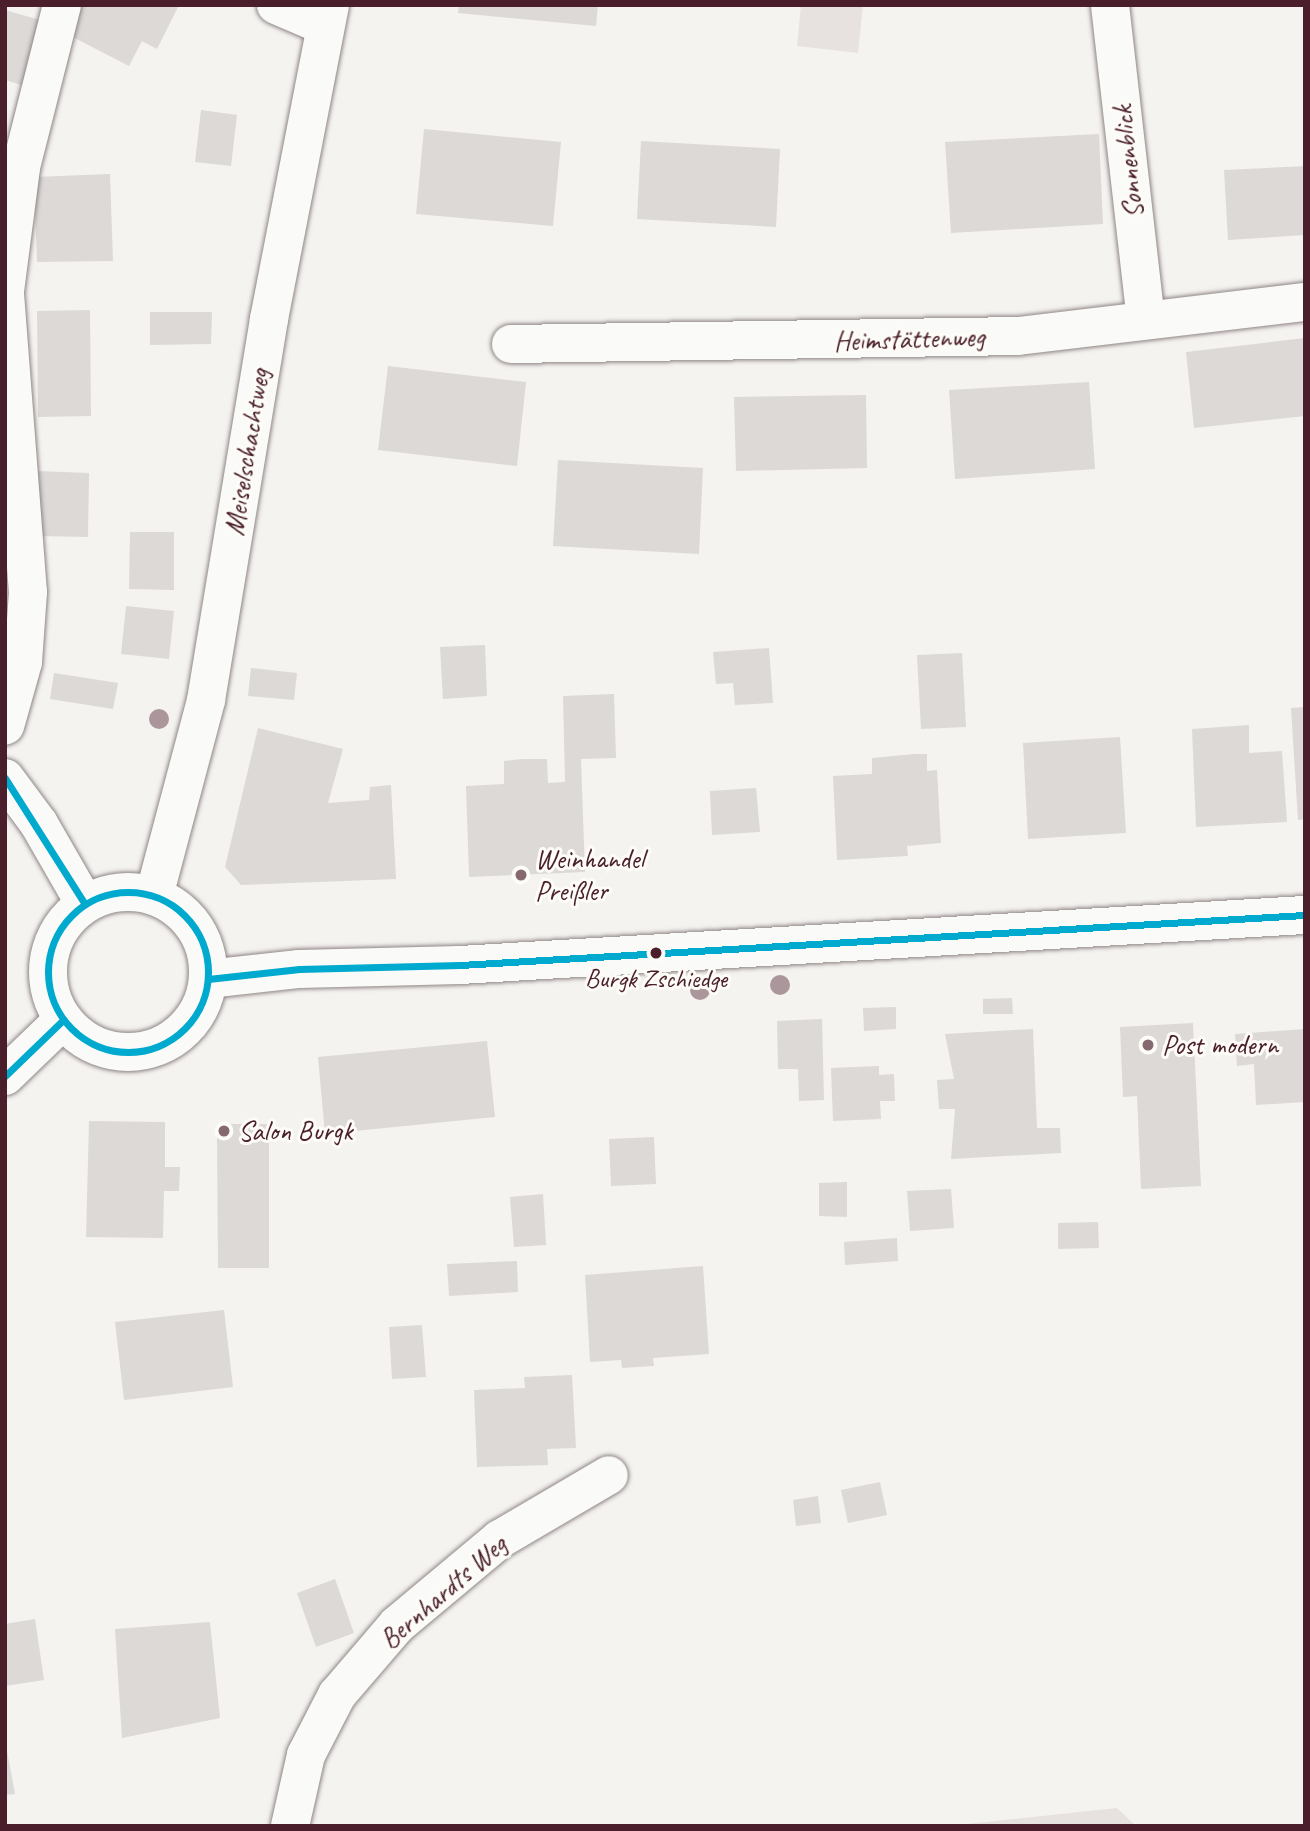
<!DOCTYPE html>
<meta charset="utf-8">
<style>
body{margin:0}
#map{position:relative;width:1310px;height:1831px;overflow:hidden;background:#f5f3f0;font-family:Caveat,sans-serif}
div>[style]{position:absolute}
.green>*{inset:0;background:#e7e2e0}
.building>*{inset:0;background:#dcd9d7}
.roads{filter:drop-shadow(0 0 2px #8f8687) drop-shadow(0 0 2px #8f8687)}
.minor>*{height:38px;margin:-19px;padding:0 19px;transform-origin:19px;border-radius:19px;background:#fafaf8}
.major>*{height:38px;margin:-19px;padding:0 19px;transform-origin:19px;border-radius:19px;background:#fafaf8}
.major>.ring{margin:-19px;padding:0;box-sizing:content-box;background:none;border:38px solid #fafaf8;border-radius:50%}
.bus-1>*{height:7px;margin:-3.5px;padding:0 3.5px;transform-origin:3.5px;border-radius:3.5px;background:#00a9ce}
.bus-1>.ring{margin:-3.5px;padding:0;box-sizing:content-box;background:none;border:7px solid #00a9ce;border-radius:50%}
.trees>*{width:20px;height:20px;margin:-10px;border-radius:50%;background:#ab979b}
.dots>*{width:19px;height:19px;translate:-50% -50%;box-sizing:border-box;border:4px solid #fdfcf7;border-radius:50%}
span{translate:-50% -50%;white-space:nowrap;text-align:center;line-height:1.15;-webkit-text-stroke:6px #fdfcf7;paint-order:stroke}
.bus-label{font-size:26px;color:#4a1f2b}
.street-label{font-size:28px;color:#4a1f2b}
.poi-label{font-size:28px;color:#4a1f2b}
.left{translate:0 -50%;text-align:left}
.frame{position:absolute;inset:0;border:7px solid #4a1f2b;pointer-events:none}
</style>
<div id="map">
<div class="green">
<i style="clip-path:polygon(801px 5px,863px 5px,858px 53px,797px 46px)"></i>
<i style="clip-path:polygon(1117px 1808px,1136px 1826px,949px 1826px)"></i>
</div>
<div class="building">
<i style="clip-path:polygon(79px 5px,179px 5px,157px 49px,142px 41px,129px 66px,65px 33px)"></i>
<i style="clip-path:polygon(459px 5px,598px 5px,596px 26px,458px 13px)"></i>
<i style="clip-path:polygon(5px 10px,47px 22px,28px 87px,5px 80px)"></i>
<i style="clip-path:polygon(201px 110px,237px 115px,231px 166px,195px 162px)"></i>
<i style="clip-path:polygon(424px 129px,561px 142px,553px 226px,416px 214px)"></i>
<i style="clip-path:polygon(1099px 134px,1103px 224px,951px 233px,945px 142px)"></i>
<i style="clip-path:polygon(641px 141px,780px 149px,776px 227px,637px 219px)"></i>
<i style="clip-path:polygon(1305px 166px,1305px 235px,1228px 240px,1224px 170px)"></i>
<i style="clip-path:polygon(110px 174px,113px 261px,37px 262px,34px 177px)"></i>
<i style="clip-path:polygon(90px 310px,91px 416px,38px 417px,37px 311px)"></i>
<i style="clip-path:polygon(150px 312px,212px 312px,211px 344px,150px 345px)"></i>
<i style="clip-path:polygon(1305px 338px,1305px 416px,1194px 428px,1186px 352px)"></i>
<i style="clip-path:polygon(388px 366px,526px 382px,517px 466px,378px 450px)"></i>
<i style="clip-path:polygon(1089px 382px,1095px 469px,955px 479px,949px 390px)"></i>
<i style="clip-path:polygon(866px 395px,867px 468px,736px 471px,734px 397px)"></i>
<i style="clip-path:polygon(558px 460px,703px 468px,699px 554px,553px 546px)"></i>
<i style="clip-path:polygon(38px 471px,89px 473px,88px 537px,37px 536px)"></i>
<i style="clip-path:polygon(130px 532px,174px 532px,174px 590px,129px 589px)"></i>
<i style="clip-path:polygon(126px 606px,174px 611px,169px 659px,121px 654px)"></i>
<i style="clip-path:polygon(485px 645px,487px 696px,443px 699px,440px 647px)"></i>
<i style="clip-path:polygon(769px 648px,773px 703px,735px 705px,733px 683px,716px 684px,713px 652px)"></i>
<i style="clip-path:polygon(962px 653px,966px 727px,921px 729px,917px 655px)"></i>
<i style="clip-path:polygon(251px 668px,297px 673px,294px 700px,248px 696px)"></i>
<i style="clip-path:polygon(54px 673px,118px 683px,113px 709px,50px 699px)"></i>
<i style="clip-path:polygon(614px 694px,616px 758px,581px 759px,585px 872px,469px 877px,466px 786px,504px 784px,504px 761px,523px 759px,547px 759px,548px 783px,565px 782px,563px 696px)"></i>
<i style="clip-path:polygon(1305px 707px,1305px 819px,1298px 820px,1291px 708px)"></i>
<i style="clip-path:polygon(1249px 725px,1249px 753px,1282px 751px,1287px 822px,1196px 827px,1192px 729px)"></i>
<i style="clip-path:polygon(258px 728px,343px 749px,328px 803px,369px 800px,370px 787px,391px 785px,396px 879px,241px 885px,225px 867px)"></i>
<i style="clip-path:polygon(1120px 737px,1126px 833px,1028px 839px,1023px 743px)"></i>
<i style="clip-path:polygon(914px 754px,927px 754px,927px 771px,937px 770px,941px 843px,907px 846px,908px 856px,837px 860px,833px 776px,872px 774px,872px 758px)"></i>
<i style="clip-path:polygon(756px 788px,760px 832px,712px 835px,710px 791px)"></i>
<i style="clip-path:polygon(1012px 998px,1013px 1014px,983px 1014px,983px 999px)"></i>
<i style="clip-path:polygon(896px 1007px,896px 1029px,864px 1031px,863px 1008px)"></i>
<i style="clip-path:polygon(822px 1019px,824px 1100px,799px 1101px,798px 1069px,778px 1069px,777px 1021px)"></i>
<i style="clip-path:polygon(1193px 1023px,1201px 1186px,1141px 1189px,1137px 1096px,1123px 1097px,1120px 1027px)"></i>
<i style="clip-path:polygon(1033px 1029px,1037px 1128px,1060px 1128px,1061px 1153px,951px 1159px,955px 1109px,939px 1109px,938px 1095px,937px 1080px,954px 1079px,945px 1034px)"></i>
<i style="clip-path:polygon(1305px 1029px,1305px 1102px,1256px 1105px,1254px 1064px,1237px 1066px,1235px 1034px)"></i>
<i style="clip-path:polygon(487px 1041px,495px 1117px,325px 1134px,318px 1057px)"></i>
<i style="clip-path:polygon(879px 1066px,879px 1075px,894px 1074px,895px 1101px,880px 1101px,881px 1119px,833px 1121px,831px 1068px)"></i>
<i style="clip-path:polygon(89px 1121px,165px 1122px,165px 1167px,180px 1167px,179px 1191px,164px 1191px,163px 1238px,86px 1237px)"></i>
<i style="clip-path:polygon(230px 1124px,269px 1124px,269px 1268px,218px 1268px,217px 1135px)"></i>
<i style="clip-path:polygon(654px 1137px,656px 1184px,611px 1186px,609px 1139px)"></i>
<i style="clip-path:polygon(847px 1182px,847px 1217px,819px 1216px,819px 1183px)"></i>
<i style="clip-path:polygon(951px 1189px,954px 1228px,910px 1231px,907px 1191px)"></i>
<i style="clip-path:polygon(543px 1194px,546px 1245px,514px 1247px,510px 1197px)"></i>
<i style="clip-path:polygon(1098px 1222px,1099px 1248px,1058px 1249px,1058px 1223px)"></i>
<i style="clip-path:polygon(897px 1238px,898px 1261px,845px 1265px,844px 1242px)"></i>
<i style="clip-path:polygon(517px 1261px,518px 1292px,449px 1296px,447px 1264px)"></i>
<i style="clip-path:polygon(703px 1266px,709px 1354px,653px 1358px,654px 1366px,622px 1368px,621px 1360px,590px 1362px,585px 1275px)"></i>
<i style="clip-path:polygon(224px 1310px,233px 1387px,124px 1400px,115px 1322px)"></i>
<i style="clip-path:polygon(422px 1325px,426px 1377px,392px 1379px,389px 1327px)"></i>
<i style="clip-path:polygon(572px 1375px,576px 1448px,547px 1449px,548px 1465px,477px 1467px,474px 1390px,525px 1388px,524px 1377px)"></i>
<i style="clip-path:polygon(880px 1482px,887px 1515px,848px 1523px,841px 1490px)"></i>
<i style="clip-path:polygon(818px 1496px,821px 1523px,796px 1526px,793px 1500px)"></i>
<i style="clip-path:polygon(335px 1579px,354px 1633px,316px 1647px,297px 1593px)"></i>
<i style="clip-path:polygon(35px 1619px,44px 1680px,5px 1686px,5px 1624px)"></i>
<i style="clip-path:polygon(210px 1622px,220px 1718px,122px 1738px,115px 1629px)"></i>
<i style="clip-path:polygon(5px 1740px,15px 1794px,5px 1795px)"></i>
</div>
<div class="roads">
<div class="minor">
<i style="left:276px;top:5px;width:53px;rotate:23.2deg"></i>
<i style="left:1110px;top:5px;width:316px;rotate:83.5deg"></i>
<i style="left:5px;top:291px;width:125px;rotate:-82.6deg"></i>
<i style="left:21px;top:167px;width:167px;rotate:-75.8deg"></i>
<i style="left:5px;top:294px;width:299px;rotate:85.6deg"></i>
<i style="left:28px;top:592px;width:70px;rotate:94.1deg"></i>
<i style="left:23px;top:662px;width:66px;rotate:105.7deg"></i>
<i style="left:511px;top:344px;width:507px;rotate:-0.9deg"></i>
<i style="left:1018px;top:336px;width:289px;rotate:-6.8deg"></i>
<i style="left:5px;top:778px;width:57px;rotate:53.5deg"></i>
<i style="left:39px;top:824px;width:92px;rotate:60.1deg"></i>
<i style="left:154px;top:896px;width:203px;rotate:-75.1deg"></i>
<i style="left:206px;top:700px;width:386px;rotate:-80.6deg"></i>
<i style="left:269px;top:319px;width:320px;rotate:-79deg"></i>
<i style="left:290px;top:1826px;width:73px;rotate:-77.3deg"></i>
<i style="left:306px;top:1755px;width:68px;rotate:-62.7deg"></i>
<i style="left:337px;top:1695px;width:92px;rotate:-49.4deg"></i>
<i style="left:397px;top:1625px;width:134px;rotate:-39.9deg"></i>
<i style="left:500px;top:1539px;width:126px;rotate:-30.4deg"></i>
</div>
<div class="major">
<i class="ring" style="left:48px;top:892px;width:122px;height:122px"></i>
<i style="left:208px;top:979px;width:92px;rotate:-6.3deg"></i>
<i style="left:299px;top:969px;width:161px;rotate:-1.4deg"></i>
<i style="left:460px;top:965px;width:846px;rotate:-3.39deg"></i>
<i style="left:5px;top:1076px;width:81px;rotate:-44deg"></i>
</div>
</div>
<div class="bus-1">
<i style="left:5px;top:778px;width:149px;rotate:57.6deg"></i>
<i class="ring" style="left:48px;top:892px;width:153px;height:153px"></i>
<i style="left:208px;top:979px;width:92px;rotate:-6.3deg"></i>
<i style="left:299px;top:969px;width:161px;rotate:-1.4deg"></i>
<i style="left:460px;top:965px;width:846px;rotate:-3.39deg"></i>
<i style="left:5px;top:1076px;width:81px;rotate:-44deg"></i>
</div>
<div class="trees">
<i style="left:159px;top:719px"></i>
<i style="left:780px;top:985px"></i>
<i style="left:700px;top:990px"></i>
</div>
<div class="dots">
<i style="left:521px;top:875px;background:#866970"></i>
<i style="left:656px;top:953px;background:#4a1f2b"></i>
<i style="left:1148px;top:1045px;background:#866970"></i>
<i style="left:224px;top:1131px;background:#866970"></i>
</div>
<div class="bus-label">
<span style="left:656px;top:979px">Burgk Zschiedge</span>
</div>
<div class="street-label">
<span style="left:1128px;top:162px;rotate:-96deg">Sonnenblick</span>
<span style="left:909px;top:339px;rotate:-2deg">Heimstättenweg</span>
<span style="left:247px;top:452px;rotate:-81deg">Meiselschachtweg</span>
<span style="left:443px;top:1592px;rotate:-41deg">Bernhardts Weg</span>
</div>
<div class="poi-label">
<span class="left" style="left:535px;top:875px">Weinhandel<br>Preißler</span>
<span class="left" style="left:1162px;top:1045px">Post modern</span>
<span class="left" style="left:238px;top:1131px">Salon Burgk</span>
</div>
<div class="frame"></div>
</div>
